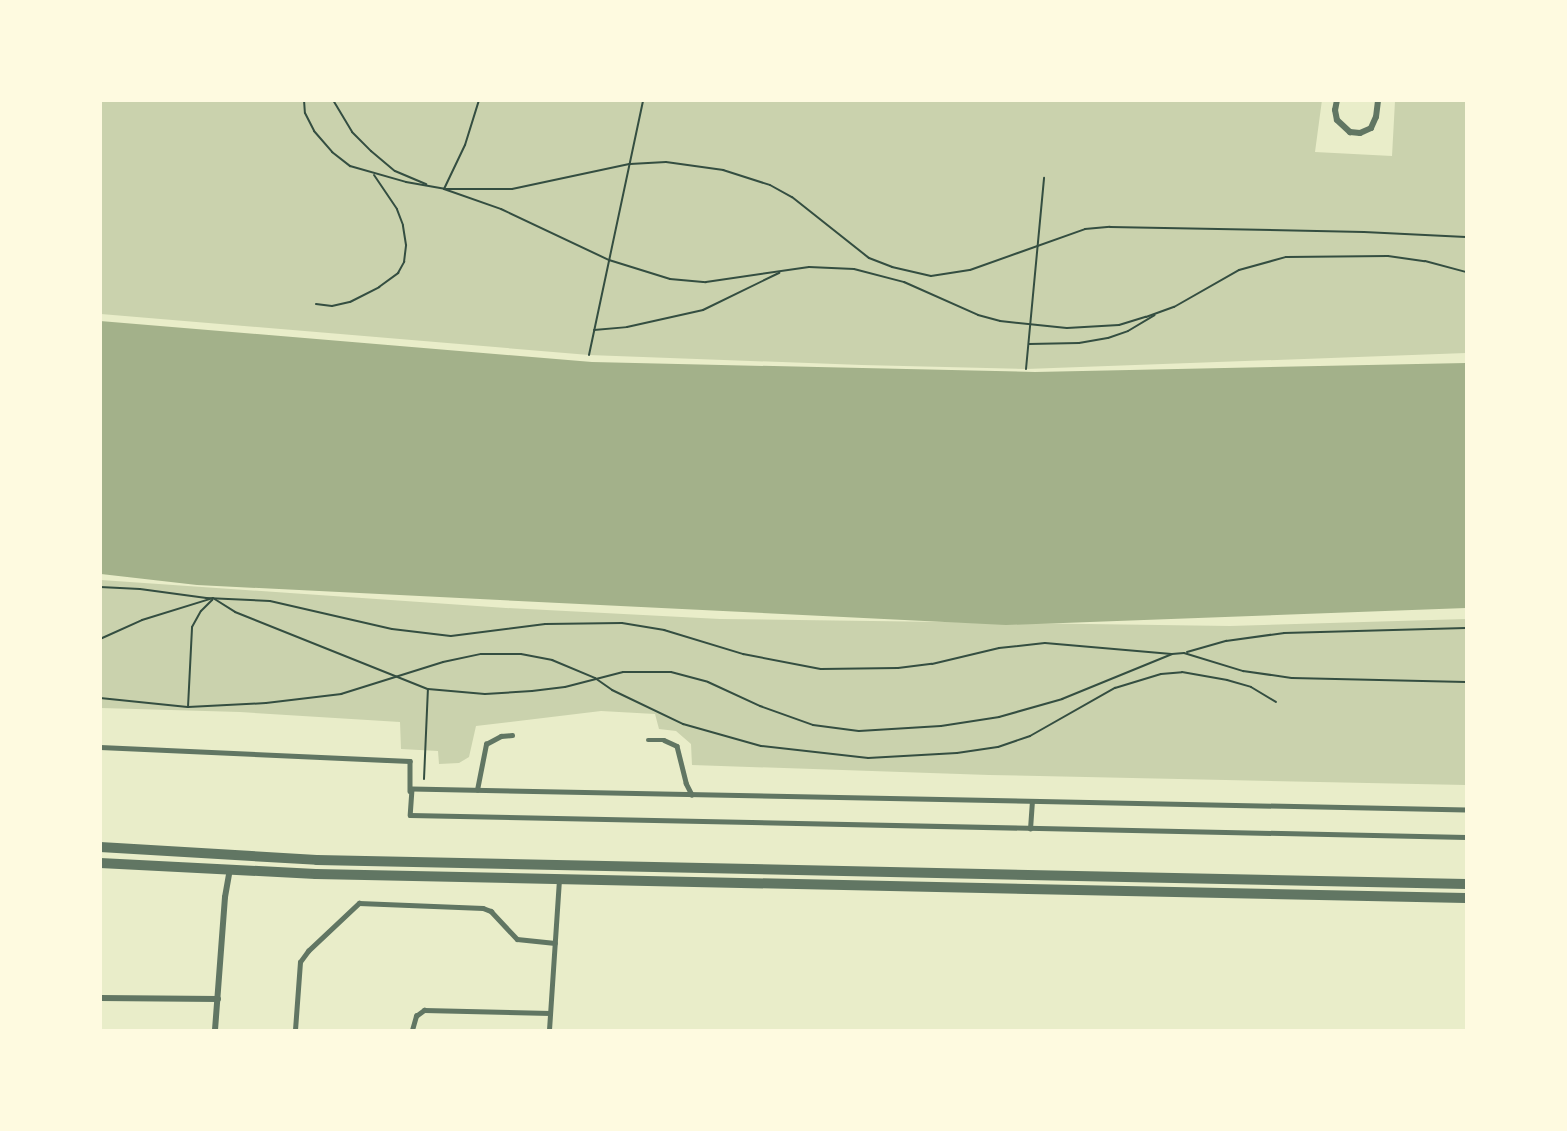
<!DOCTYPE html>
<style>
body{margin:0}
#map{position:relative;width:1567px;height:1131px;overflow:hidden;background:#e9edc9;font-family:"Fira Sans",sans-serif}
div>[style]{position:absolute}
.green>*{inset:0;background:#cad2ad}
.water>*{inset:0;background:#a3b18a}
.path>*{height:2px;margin:-1px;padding:0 1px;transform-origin:1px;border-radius:1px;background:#344e41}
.service>*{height:4.5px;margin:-2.25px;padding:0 2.25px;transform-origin:2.25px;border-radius:2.25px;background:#617663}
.minor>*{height:6px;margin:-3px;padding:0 3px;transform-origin:3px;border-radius:3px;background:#617663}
.tertiary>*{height:10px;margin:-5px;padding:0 5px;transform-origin:5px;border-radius:5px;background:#617663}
span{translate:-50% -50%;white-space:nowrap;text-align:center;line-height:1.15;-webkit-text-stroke:6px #fefae0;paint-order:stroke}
.frame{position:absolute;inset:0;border:102px solid #fefae0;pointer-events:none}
</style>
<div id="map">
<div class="green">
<i style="clip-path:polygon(1322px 100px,1315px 152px,1392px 156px,1395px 101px,1466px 101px,1466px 353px,1026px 369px,862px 365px,589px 355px,101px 314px,100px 101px)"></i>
<i style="clip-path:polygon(101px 580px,506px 608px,720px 619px,1230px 626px,1466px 619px,1466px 785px,989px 775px,692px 765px,691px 744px,676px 731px,659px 729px,655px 714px,601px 711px,476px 726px,469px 757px,459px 763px,439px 764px,438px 751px,401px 749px,400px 722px,240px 712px,101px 708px)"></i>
</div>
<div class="water">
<i style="clip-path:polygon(100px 321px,592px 362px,1035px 372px,1466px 363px,1466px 608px,1006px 625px,197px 585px,101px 574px)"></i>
</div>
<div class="path">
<i style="left:304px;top:100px;width:13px;rotate:86deg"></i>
<i style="left:305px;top:113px;width:20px;rotate:63deg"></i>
<i style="left:314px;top:131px;width:28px;rotate:49deg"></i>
<i style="left:332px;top:152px;width:23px;rotate:38deg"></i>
<i style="left:350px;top:166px;width:58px;rotate:15.9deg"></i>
<i style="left:406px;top:182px;width:39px;rotate:10deg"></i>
<i style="left:444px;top:189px;width:60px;rotate:19.3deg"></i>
<i style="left:501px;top:209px;width:119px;rotate:25.3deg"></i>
<i style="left:609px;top:260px;width:64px;rotate:17.3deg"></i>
<i style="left:670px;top:279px;width:36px;rotate:5deg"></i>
<i style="left:706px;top:282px;width:104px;rotate:-8.3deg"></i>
<i style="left:809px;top:267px;width:45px;rotate:2.5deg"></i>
<i style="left:854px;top:269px;width:52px;rotate:14.6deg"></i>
<i style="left:904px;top:282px;width:81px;rotate:24deg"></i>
<i style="left:978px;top:315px;width:23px;rotate:15deg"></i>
<i style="left:1000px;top:321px;width:67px;rotate:6deg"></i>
<i style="left:1067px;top:328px;width:52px;rotate:-3.3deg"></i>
<i style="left:1119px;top:325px;width:28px;rotate:-17deg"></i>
<i style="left:1146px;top:317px;width:30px;rotate:-20deg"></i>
<i style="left:1174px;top:307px;width:75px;rotate:-29.6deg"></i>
<i style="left:1239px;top:270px;width:49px;rotate:-15.5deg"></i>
<i style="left:1286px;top:257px;width:102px;rotate:-0.6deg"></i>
<i style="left:1388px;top:256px;width:37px;rotate:8deg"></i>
<i style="left:1425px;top:261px;width:42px;rotate:15deg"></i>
<i style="left:333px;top:100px;width:37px;rotate:59deg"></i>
<i style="left:352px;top:132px;width:27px;rotate:45deg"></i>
<i style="left:371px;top:151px;width:31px;rotate:40deg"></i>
<i style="left:395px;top:171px;width:34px;rotate:23deg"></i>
<i style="left:444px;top:189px;width:49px;rotate:-64.5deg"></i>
<i style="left:465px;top:145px;width:47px;rotate:-72.7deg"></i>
<i style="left:446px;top:189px;width:66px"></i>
<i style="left:512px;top:189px;width:121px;rotate:-12deg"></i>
<i style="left:630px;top:164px;width:36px;rotate:-3deg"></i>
<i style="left:666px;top:162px;width:58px;rotate:8deg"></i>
<i style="left:723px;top:170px;width:49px;rotate:17.7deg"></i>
<i style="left:770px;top:185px;width:25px;rotate:29deg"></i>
<i style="left:792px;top:197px;width:98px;rotate:38.4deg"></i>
<i style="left:869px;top:258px;width:25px;rotate:21deg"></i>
<i style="left:892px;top:267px;width:40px;rotate:13deg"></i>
<i style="left:931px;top:276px;width:39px;rotate:-9deg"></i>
<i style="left:970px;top:270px;width:122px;rotate:-19.6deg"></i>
<i style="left:1085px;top:229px;width:25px;rotate:-5deg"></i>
<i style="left:1110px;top:227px;width:254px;rotate:1.1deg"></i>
<i style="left:1364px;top:232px;width:102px;rotate:2.8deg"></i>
<i style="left:316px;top:304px;width:16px;rotate:7deg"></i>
<i style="left:332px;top:306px;width:18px;rotate:-13deg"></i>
<i style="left:350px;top:302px;width:33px;rotate:-27deg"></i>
<i style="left:379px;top:287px;width:24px;rotate:-36deg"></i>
<i style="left:398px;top:273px;width:13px;rotate:-61deg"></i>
<i style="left:404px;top:262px;width:17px;rotate:-83deg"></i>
<i style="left:406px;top:245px;width:20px;rotate:-99deg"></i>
<i style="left:403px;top:225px;width:17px;rotate:-111deg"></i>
<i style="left:397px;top:209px;width:41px;rotate:-124.1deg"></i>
<i style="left:594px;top:330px;width:33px;rotate:-5deg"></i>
<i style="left:627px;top:327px;width:78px;rotate:-12.6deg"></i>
<i style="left:703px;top:310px;width:85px;rotate:-26deg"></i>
<i style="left:1029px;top:344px;width:50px;rotate:-1.1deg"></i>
<i style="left:1079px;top:343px;width:29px;rotate:-10deg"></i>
<i style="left:1108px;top:338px;width:21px;rotate:-19deg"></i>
<i style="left:1128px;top:331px;width:31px;rotate:-31deg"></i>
<i style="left:589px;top:355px;width:261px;rotate:-78deg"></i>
<i style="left:1026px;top:369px;width:192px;rotate:-84.6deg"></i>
<i style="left:100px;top:587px;width:40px;rotate:2.9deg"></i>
<i style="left:140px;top:589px;width:67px;rotate:7.8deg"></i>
<i style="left:206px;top:598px;width:64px;rotate:2.7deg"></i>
<i style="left:270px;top:601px;width:125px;rotate:12.9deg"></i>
<i style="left:392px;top:629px;width:59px;rotate:6.8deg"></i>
<i style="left:451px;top:636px;width:95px;rotate:-7.3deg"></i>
<i style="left:545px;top:624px;width:77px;rotate:-0.7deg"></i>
<i style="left:622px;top:623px;width:43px;rotate:9.5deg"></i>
<i style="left:664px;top:630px;width:83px;rotate:16.9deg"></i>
<i style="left:743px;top:654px;width:79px;rotate:10.9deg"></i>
<i style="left:821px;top:669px;width:77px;rotate:-0.7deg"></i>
<i style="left:898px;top:668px;width:34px;rotate:-7deg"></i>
<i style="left:932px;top:664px;width:69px;rotate:-13.4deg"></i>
<i style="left:999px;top:648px;width:46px;rotate:-6.2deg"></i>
<i style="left:1045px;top:643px;width:127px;rotate:5deg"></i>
<i style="left:100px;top:639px;width:46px;rotate:-24.3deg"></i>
<i style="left:142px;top:620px;width:74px;rotate:-17.2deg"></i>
<i style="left:213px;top:598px;width:26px;rotate:32deg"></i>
<i style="left:235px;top:612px;width:208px;rotate:21.8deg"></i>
<i style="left:428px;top:689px;width:57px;rotate:5deg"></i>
<i style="left:485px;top:694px;width:47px;rotate:-3.7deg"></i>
<i style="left:532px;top:691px;width:33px;rotate:-7deg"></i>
<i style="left:565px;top:687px;width:60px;rotate:-14.5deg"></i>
<i style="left:623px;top:672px;width:48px"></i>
<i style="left:671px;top:672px;width:38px;rotate:15deg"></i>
<i style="left:708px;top:682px;width:57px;rotate:24.8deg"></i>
<i style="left:760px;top:706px;width:56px;rotate:19.7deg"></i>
<i style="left:813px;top:725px;width:46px;rotate:7.4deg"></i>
<i style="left:859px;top:731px;width:82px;rotate:-3.5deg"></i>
<i style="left:941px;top:726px;width:59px;rotate:-8.8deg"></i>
<i style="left:999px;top:717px;width:66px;rotate:-15.9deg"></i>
<i style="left:1062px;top:699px;width:119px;rotate:-22.2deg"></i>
<i style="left:1172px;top:654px;width:12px;rotate:-5deg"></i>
<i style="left:1184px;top:653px;width:62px;rotate:17deg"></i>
<i style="left:1243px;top:671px;width:49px;rotate:8.1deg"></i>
<i style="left:1292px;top:678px;width:174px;rotate:1.3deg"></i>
<i style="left:1187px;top:652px;width:41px;rotate:-15.8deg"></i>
<i style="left:1226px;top:641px;width:59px;rotate:-7.9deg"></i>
<i style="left:1284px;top:633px;width:182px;rotate:-1.6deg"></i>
<i style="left:100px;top:698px;width:88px;rotate:5.8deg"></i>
<i style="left:188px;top:707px;width:78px;rotate:-2.9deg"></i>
<i style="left:266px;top:703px;width:76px;rotate:-6.8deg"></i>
<i style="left:341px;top:694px;width:107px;rotate:-17.4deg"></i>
<i style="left:443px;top:662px;width:39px;rotate:-12deg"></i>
<i style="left:481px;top:654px;width:40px"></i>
<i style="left:521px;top:654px;width:32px;rotate:11deg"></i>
<i style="left:552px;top:660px;width:47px;rotate:22.7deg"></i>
<i style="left:595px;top:678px;width:21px;rotate:35deg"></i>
<i style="left:612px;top:690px;width:79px;rotate:25.6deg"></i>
<i style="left:683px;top:724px;width:81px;rotate:15.8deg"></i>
<i style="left:761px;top:746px;width:108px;rotate:6.4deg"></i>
<i style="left:868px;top:758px;width:89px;rotate:-3.2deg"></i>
<i style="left:957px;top:753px;width:41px;rotate:-8.3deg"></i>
<i style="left:998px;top:747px;width:34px;rotate:-19deg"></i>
<i style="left:1030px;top:736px;width:98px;rotate:-29.5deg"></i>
<i style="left:1115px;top:688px;width:48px;rotate:-16.9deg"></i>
<i style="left:1161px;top:674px;width:21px;rotate:-5deg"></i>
<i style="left:1182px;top:672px;width:46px;rotate:10.1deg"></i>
<i style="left:1227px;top:680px;width:25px;rotate:16deg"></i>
<i style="left:1251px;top:687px;width:29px;rotate:31deg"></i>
<i style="left:188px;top:707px;width:80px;rotate:-87.1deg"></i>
<i style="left:192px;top:627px;width:18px;rotate:-61deg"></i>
<i style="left:201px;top:611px;width:16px;rotate:-45deg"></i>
<i style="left:424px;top:779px;width:90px;rotate:-87.5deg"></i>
</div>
<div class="service">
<i style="left:648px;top:740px;width:16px"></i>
<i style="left:664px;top:740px;width:14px;rotate:25deg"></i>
<i style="left:677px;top:746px;width:38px;rotate:76deg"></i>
<i style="left:686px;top:783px;width:13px;rotate:63deg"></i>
<i style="left:100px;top:747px;width:310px;rotate:2.6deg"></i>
<i style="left:410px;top:761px;width:30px;rotate:90deg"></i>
<i style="left:477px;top:790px;width:47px;rotate:-78.9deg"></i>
<i style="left:486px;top:744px;width:17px;rotate:-28deg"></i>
<i style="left:501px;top:736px;width:11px;rotate:-5deg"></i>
<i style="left:1466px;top:810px;width:1054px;rotate:-178.86deg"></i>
<i style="left:412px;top:789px;width:26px;rotate:94deg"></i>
<i style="left:410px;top:815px;width:1056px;rotate:1.19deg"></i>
<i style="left:1030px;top:829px;width:27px;rotate:-86deg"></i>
<i style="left:295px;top:1030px;width:68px;rotate:-85.8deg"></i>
<i style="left:300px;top:962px;width:14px;rotate:-54deg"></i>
<i style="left:308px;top:951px;width:70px;rotate:-43.3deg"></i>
<i style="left:359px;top:903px;width:124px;rotate:2.3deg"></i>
<i style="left:483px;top:908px;width:9px;rotate:21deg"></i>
<i style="left:491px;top:911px;width:38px;rotate:47deg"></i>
<i style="left:517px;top:939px;width:38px;rotate:6deg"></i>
<i style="left:412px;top:1030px;width:15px;rotate:-74deg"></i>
<i style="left:416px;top:1016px;width:10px;rotate:-37deg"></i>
<i style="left:424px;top:1010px;width:126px;rotate:1.4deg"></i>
<i style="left:549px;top:1030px;width:151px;rotate:-86.2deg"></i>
</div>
<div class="minor">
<i style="left:1337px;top:100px;width:10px;rotate:101deg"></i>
<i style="left:1335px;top:110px;width:10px;rotate:79deg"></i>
<i style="left:1337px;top:120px;width:18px;rotate:43deg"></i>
<i style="left:1350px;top:132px;width:10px;rotate:6deg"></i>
<i style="left:1360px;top:133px;width:12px;rotate:-24deg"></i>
<i style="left:1371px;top:128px;width:12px;rotate:-66deg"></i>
<i style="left:1376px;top:117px;width:17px;rotate:-83deg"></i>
<i style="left:100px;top:998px;width:118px;rotate:0.5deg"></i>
<i style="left:215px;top:1030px;width:133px;rotate:-85.7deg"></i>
<i style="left:225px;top:897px;width:27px;rotate:-80deg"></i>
</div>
<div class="tertiary">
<i style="left:100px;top:847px;width:217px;rotate:3.4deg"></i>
<i style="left:317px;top:860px;width:1149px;rotate:1.2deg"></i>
<i style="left:100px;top:863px;width:216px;rotate:2.9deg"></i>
<i style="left:316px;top:874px;width:1150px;rotate:1.2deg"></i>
</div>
<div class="frame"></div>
</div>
